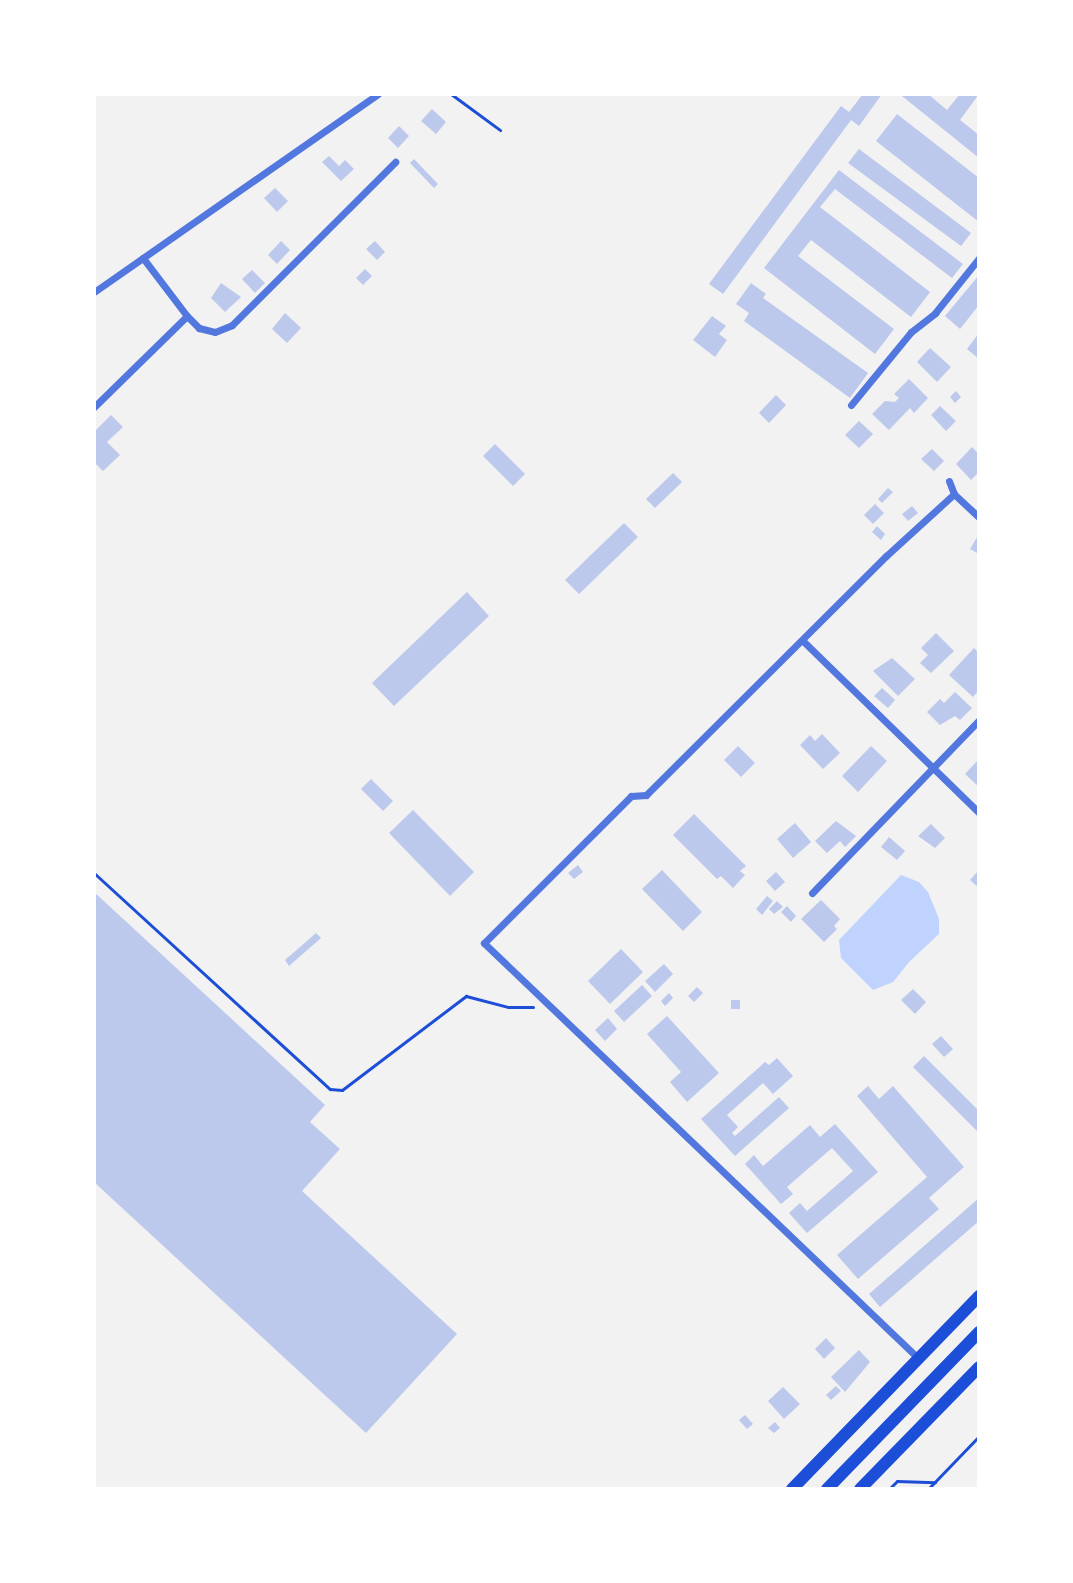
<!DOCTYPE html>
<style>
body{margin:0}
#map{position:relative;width:1073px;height:1583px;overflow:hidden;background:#f2f2f2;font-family:Commissioner,sans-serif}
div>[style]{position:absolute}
.water>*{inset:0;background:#bfd3fe}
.building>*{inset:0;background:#bdc9ec}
.path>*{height:3px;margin:-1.5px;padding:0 1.5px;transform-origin:1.5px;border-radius:1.5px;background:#1d4ed8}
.minor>*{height:7px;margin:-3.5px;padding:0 3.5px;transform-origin:3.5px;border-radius:3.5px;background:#5277de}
.trunk>*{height:12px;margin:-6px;padding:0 6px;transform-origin:6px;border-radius:6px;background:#1d4ed8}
span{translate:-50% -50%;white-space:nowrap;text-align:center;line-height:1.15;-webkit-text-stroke:7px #fff;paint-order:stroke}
.frame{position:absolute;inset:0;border:96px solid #fff;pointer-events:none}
</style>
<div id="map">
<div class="water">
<i style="clip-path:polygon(901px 875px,919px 882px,928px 892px,939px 919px,939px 934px,910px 961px,893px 982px,873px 990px,841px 958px,839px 940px)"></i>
</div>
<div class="building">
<i style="clip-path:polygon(863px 94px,882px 94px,859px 126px,851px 120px,723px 294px,709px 284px,841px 106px,849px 112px)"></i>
<i style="clip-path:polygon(904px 94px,928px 94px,947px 110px,960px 94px,979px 94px,960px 120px,979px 135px,979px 158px,902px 96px)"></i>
<i style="clip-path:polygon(432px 109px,446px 122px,436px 134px,421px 121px)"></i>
<i style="clip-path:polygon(897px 114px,979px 178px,979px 222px,876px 141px)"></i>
<i style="clip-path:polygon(399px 126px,409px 136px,398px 148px,388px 138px)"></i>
<i style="clip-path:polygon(859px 149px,971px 233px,961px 246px,848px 163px)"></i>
<i style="clip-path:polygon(329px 156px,339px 166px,345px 160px,354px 169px,341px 181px,322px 162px)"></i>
<i style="clip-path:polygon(414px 159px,438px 184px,434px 188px,410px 163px)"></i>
<i style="clip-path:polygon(839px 170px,963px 264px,952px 278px,835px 189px,820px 207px,930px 292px,911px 317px,811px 240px,798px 256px,894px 329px,875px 354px,764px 268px)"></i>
<i style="clip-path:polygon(275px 188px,288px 201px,277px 212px,264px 198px)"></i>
<i style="clip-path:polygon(281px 241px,290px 250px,277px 264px,268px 255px)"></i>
<i style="clip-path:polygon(375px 241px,385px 252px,377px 260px,366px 249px)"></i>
<i style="clip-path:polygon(365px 269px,372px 276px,363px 285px,356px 278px)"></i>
<i style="clip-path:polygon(252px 270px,265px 283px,255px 293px,242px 279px)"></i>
<i style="clip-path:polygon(979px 275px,979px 305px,960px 329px,945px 316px)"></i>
<i style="clip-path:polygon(221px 283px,241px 297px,225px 312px,211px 298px)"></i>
<i style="clip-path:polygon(751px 283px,766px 294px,763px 298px,868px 373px,850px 398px,744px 321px,749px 313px,736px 304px)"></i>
<i style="clip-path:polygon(285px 313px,301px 328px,287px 343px,272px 329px)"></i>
<i style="clip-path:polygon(712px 316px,726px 326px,719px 334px,727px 340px,715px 357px,693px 340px)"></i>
<i style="clip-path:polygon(979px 333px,979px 359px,967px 349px)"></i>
<i style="clip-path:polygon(930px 348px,951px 367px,937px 382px,917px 362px)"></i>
<i style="clip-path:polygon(909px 379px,928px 398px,914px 413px,910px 408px,889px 430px,872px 414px,885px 401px,895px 402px,899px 398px,894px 394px)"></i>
<i style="clip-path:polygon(956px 391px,961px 397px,955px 403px,950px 397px)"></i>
<i style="clip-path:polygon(776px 395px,786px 405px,769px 423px,759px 413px)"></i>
<i style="clip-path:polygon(940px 406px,956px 421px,946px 431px,931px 415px)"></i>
<i style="clip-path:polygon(111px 415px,123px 427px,107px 442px,120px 455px,103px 471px,94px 462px,94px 432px)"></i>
<i style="clip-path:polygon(859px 421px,873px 434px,859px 448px,845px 435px)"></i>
<i style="clip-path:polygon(495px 444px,525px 474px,513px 486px,483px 456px)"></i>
<i style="clip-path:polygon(972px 447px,979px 454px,979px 472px,971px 480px,956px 464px)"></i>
<i style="clip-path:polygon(932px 449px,944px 461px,934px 471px,921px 459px)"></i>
<i style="clip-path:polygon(673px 473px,682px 482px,655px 508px,646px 499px)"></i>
<i style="clip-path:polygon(888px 488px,893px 492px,882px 503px,878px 499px)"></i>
<i style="clip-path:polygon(875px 504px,884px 513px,873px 524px,864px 515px)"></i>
<i style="clip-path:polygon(912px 506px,918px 513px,908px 521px,902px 514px)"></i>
<i style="clip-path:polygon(624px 523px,638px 537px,579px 594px,565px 580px)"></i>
<i style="clip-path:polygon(877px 526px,885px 534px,881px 540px,872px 532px)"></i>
<i style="clip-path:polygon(979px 534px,979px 554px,970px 549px)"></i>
<i style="clip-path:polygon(467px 592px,489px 616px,394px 706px,372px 683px)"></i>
<i style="clip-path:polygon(936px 633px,954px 651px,931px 673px,920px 663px,928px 655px,921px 648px)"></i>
<i style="clip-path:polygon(974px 648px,979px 653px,979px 690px,973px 697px,949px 675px)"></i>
<i style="clip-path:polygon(892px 658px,915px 679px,898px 696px,873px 671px)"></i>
<i style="clip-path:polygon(882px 688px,895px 700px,888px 708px,874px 696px)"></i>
<i style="clip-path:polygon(955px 692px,972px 708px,960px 720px,955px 716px,940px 725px,927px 712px,940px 699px,944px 703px)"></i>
<i style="clip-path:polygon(822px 734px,840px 753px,823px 769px,800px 745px,810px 735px,815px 741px)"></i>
<i style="clip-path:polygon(738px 746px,755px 763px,741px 777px,724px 760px)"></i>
<i style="clip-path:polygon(871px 746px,887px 761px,858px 792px,842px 776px)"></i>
<i style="clip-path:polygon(979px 759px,979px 787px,965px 774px)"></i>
<i style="clip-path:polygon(371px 779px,393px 801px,383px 811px,361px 789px)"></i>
<i style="clip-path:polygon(413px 810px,474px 872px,450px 896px,389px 833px)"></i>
<i style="clip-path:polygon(694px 814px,746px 866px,740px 871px,745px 875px,733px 888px,721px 876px,717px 879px,673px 835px)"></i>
<i style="clip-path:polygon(836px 821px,856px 836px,845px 847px,840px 841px,827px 853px,815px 841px)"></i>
<i style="clip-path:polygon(795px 823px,811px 842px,793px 858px,777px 839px)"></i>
<i style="clip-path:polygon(931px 824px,945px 838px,935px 848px,918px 836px)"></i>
<i style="clip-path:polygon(889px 837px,905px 851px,897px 860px,881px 847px)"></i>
<i style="clip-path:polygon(578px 865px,583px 872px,574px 879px,568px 873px)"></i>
<i style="clip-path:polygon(662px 870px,702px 912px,683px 931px,642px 889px)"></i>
<i style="clip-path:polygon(979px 870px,979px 888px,970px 880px)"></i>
<i style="clip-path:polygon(776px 872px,785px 882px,775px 891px,766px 881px)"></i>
<i style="clip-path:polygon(94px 892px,325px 1105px,310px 1122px,340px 1149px,302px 1191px,457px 1334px,366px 1433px,94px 1182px)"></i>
<i style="clip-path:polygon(767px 896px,773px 901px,762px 915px,756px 909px)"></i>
<i style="clip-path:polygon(821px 900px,840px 919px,834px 926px,837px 929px,824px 942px,801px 919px)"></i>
<i style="clip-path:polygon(777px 901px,783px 907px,774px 914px,769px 909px)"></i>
<i style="clip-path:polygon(787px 906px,796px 916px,791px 922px,781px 912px)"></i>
<i style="clip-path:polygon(316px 933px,321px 938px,289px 966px,285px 960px)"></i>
<i style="clip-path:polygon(621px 949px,643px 972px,610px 1004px,588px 981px)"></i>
<i style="clip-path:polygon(664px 964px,673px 974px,655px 992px,645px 981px)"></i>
<i style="clip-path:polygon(642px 985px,652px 996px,624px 1022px,614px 1011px)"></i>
<i style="clip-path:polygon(697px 987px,703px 993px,694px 1002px,688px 996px)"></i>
<i style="clip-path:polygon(913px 989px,926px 1002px,915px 1014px,901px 1000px)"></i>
<i style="clip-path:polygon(669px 993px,673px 998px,665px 1006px,661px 1001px)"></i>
<i style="clip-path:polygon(731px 1000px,740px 1000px,740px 1009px,731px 1009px)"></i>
<i style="clip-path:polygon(667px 1016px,719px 1073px,687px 1102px,670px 1082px,681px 1072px,647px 1034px)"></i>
<i style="clip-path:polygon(608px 1018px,617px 1029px,605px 1041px,595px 1030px)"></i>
<i style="clip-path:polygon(941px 1036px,953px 1049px,944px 1057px,932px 1044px)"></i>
<i style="clip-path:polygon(924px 1056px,979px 1111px,979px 1133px,913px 1067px)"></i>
<i style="clip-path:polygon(777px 1058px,793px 1076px,773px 1094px,763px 1083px,727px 1115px,738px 1127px,732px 1133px,735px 1136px,779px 1097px,789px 1108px,735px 1156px,701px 1119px,765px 1062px,769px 1065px)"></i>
<i style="clip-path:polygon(868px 1086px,879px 1099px,893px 1086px,964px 1167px,929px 1198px,939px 1209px,858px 1279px,837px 1255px,927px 1177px,857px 1096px)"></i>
<i style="clip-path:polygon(835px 1124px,878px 1172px,807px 1233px,789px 1213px,800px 1203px,807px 1211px,853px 1171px,832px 1148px,787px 1187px,793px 1194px,781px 1204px,745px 1164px,754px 1155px,763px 1166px,810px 1125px,820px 1137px)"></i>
<i style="clip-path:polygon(979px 1198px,979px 1221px,880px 1307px,869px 1294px)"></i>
<i style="clip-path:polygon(826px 1338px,835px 1348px,824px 1359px,815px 1349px)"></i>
<i style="clip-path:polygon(859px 1350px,870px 1362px,845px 1392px,831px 1377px)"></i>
<i style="clip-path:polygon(836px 1386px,841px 1391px,831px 1400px,826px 1395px)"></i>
<i style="clip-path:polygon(783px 1387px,800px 1404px,784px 1419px,768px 1401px)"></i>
<i style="clip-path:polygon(745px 1415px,753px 1424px,747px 1429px,739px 1420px)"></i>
<i style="clip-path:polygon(775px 1422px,780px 1428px,774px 1433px,768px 1428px)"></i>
</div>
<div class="path">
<i style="left:451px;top:94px;width:61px;rotate:36.3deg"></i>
<i style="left:94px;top:873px;width:320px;rotate:42.5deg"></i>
<i style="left:330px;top:1089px;width:12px;rotate:5deg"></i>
<i style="left:342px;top:1090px;width:156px;rotate:-37.2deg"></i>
<i style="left:466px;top:996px;width:43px;rotate:14.7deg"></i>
<i style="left:508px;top:1007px;width:25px"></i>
<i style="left:889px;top:1489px;width:11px;rotate:-45deg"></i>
<i style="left:897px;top:1481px;width:38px;rotate:2deg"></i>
<i style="left:928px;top:1489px;width:74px;rotate:-46.1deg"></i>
</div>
<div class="minor">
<i style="left:94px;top:292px;width:346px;rotate:-34.9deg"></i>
<i style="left:187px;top:316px;width:17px;rotate:45deg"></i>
<i style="left:199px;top:328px;width:16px;rotate:14deg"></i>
<i style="left:215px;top:332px;width:18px;rotate:-22deg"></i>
<i style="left:232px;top:325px;width:231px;rotate:-45deg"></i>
<i style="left:851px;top:405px;width:94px;rotate:-50.6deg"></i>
<i style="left:911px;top:332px;width:31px;rotate:-38deg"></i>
<i style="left:935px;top:313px;width:70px;rotate:-51.3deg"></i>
<i style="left:94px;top:407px;width:130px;rotate:-44.4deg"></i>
<i style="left:187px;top:316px;width:73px;rotate:-127.2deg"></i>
<i style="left:949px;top:481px;width:14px;rotate:69deg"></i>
<i style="left:954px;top:494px;width:34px;rotate:43deg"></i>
<i style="left:803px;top:641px;width:246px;rotate:44.3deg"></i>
<i style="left:812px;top:893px;width:240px;rotate:-46deg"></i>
<i style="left:919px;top:1359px;width:602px;rotate:-136.28deg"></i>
<i style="left:484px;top:943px;width:208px;rotate:-45deg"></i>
<i style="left:631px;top:796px;width:15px;rotate:-4deg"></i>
<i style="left:646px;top:795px;width:339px;rotate:-44.9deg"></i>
<i style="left:886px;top:556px;width:92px;rotate:-42.4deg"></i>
</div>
<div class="trunk">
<i style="left:792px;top:1489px;width:269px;rotate:-45.9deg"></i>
<i style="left:827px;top:1489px;width:219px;rotate:-45.9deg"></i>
<i style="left:860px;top:1489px;width:170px;rotate:-45.7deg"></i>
</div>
<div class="frame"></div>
</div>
